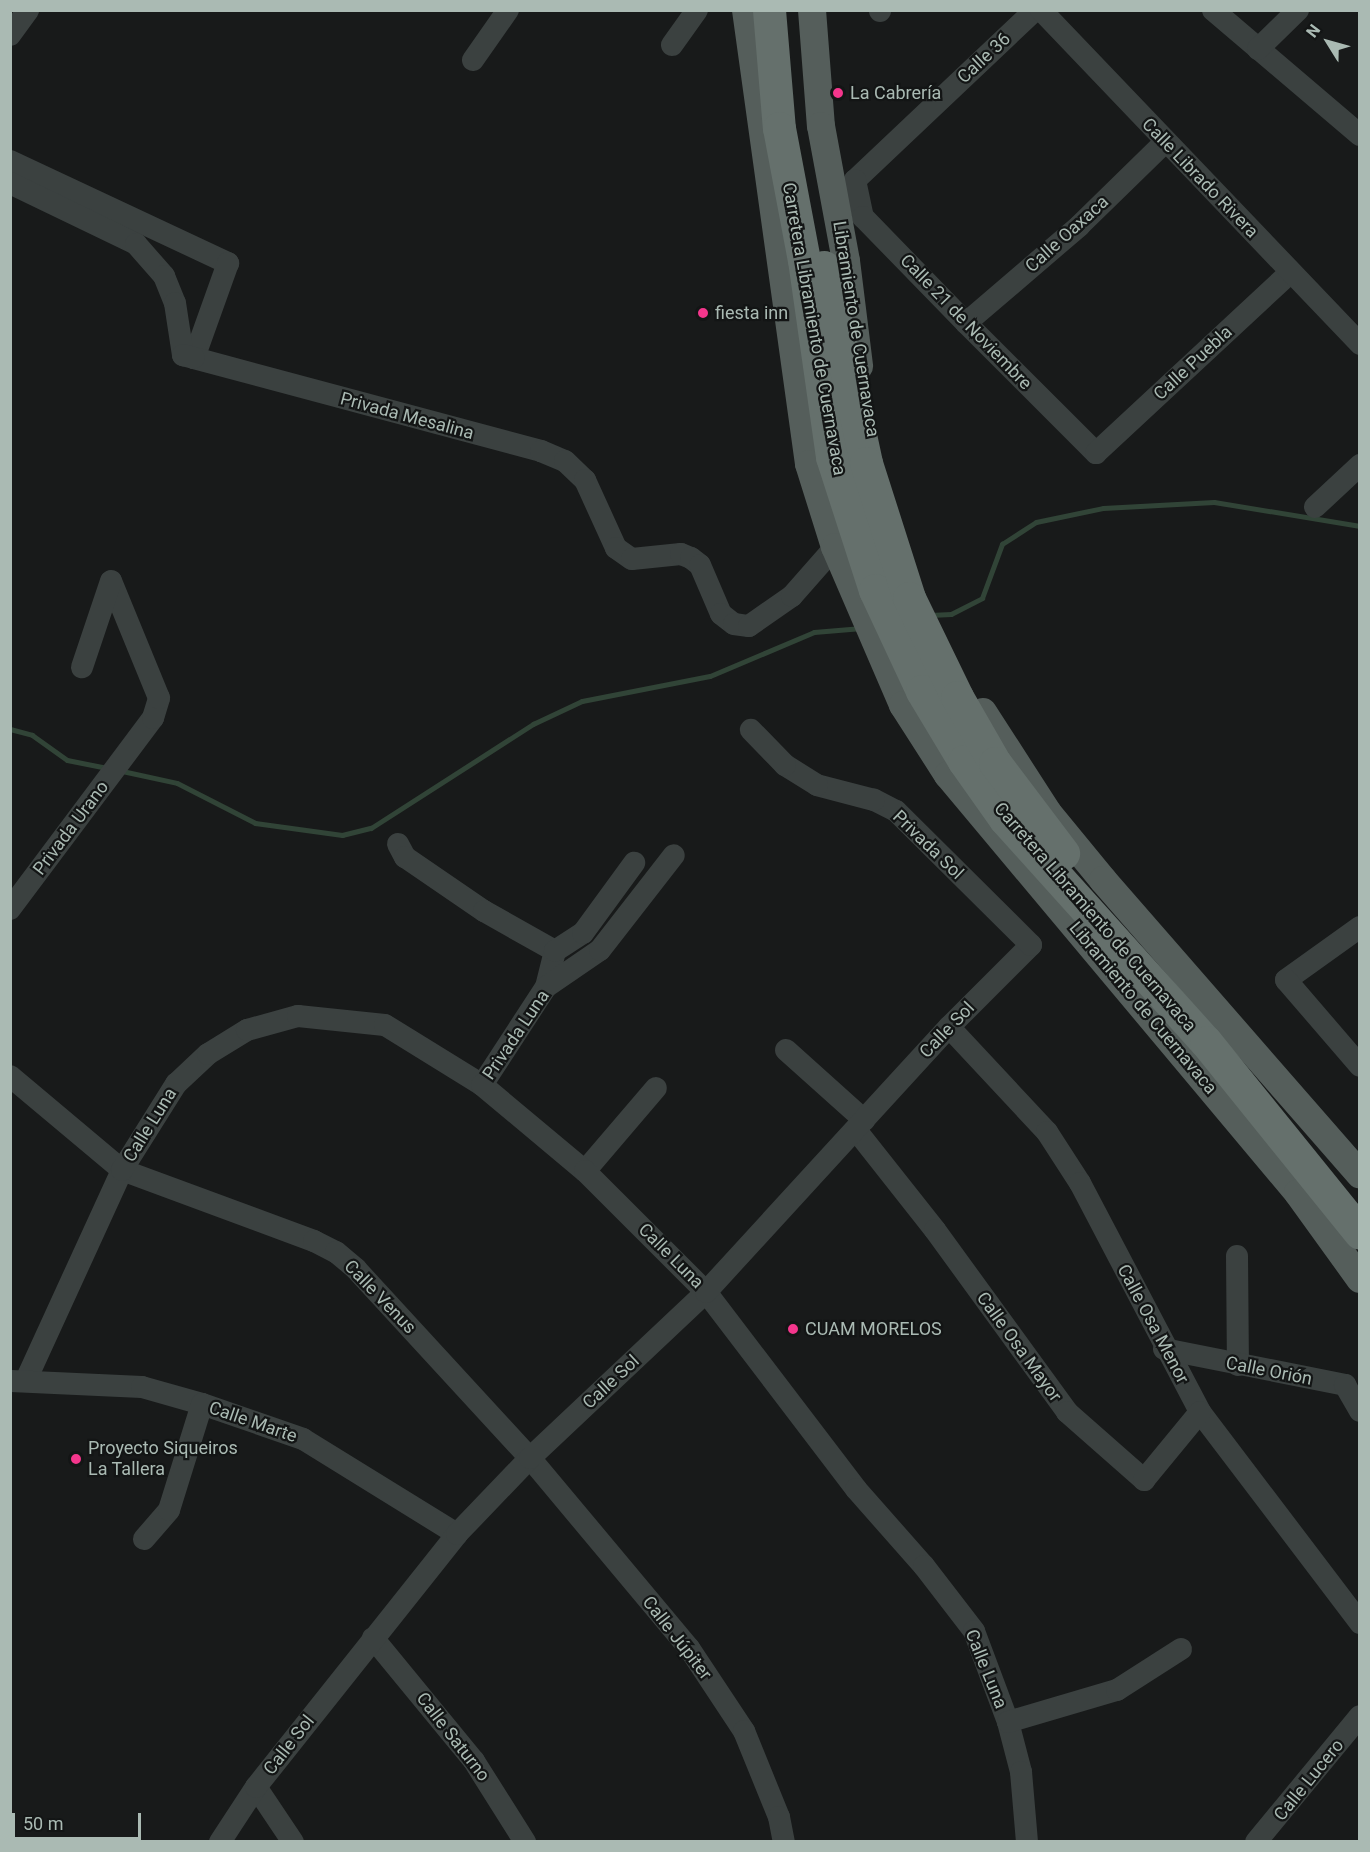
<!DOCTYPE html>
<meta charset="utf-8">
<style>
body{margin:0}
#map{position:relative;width:1370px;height:1852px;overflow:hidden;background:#181a1a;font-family:Roboto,sans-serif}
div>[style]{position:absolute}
.stream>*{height:5px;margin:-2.5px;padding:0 2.5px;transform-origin:2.5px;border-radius:2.5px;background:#314437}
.minor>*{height:22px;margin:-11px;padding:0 11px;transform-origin:11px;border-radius:11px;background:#3b4140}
.major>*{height:28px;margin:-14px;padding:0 14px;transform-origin:14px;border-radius:14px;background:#555e5b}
.highway>*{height:33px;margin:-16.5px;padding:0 16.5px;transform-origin:16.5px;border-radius:16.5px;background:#65706c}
.dots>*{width:16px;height:16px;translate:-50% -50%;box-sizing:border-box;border:3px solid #131515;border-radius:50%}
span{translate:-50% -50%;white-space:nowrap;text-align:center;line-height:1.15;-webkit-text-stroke:4.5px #131515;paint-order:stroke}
.street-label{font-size:18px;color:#aabab3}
.poi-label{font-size:18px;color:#aabab3}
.left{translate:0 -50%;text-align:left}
.frame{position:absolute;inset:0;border:12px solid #aabab3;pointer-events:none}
.north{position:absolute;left:1298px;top:12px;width:60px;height:60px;-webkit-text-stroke:4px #131515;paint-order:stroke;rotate:307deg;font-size:16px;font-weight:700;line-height:24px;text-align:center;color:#aabab3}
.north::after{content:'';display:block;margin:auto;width:21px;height:27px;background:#aabab3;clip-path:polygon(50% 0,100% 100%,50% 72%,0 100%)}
.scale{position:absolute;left:12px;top:1813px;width:129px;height:27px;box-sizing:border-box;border:3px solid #aabab3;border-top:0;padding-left:8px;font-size:18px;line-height:21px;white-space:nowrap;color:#aabab3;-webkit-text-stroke:4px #131515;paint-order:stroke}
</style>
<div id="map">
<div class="stream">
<i style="left:930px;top:615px;width:21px;rotate:-3deg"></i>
<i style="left:951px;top:614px;width:35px;rotate:-27deg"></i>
<i style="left:982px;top:598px;width:58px;rotate:-69.7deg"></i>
<i style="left:1002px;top:544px;width:40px;rotate:-32.9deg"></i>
<i style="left:1036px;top:522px;width:68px;rotate:-11.8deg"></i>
<i style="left:1103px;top:508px;width:111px;rotate:-3.1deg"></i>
<i style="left:1214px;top:502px;width:148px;rotate:9.3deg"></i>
<i style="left:10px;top:729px;width:23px;rotate:15deg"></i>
<i style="left:32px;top:735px;width:43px;rotate:35.5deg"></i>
<i style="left:67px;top:760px;width:41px;rotate:11.3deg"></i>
<i style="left:122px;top:771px;width:56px;rotate:12.3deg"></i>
<i style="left:177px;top:783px;width:88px;rotate:27.1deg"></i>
<i style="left:255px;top:823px;width:88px;rotate:7.9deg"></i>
<i style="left:342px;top:835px;width:30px;rotate:-14deg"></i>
<i style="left:371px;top:828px;width:193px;rotate:-32.7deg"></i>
<i style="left:533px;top:724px;width:54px;rotate:-25.1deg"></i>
<i style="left:582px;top:701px;width:130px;rotate:-11.1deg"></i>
<i style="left:710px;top:676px;width:113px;rotate:-22.9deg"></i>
<i style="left:814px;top:632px;width:48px;rotate:-4.8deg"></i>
</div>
<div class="minor">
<i style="left:1035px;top:10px;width:248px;rotate:136.6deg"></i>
<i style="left:855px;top:180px;width:38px;rotate:78deg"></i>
<i style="left:863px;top:217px;width:148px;rotate:45.8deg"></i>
<i style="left:966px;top:323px;width:184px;rotate:45deg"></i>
<i style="left:1096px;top:453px;width:265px;rotate:-42.9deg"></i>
<i style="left:1041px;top:10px;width:462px;rotate:46.3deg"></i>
<i style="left:1213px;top:10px;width:193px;rotate:40.4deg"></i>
<i style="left:880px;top:11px;width:1px;rotate:-90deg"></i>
<i style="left:10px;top:35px;width:31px;rotate:-54deg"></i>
<i style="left:672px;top:45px;width:43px;rotate:-54.5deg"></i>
<i style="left:1258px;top:49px;width:56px;rotate:-44.3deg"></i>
<i style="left:473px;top:60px;width:61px;rotate:-55deg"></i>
<i style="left:10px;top:161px;width:241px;rotate:25.1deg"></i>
<i style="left:228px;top:263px;width:101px;rotate:109.7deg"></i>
<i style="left:194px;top:358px;width:359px;rotate:15deg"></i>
<i style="left:541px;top:451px;width:26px;rotate:23deg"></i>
<i style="left:565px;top:461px;width:28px;rotate:44deg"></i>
<i style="left:585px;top:480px;width:75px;rotate:65.5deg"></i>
<i style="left:616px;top:548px;width:19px;rotate:35deg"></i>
<i style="left:632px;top:559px;width:49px;rotate:-5.8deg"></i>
<i style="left:681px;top:554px;width:11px;rotate:22deg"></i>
<i style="left:691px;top:558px;width:11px;rotate:38deg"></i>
<i style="left:700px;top:565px;width:53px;rotate:66.8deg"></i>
<i style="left:721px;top:614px;width:16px;rotate:38deg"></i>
<i style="left:734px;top:624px;width:15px;rotate:8deg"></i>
<i style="left:749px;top:626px;width:52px;rotate:-34.9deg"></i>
<i style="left:792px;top:596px;width:65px;rotate:-48.7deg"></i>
<i style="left:10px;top:183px;width:140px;rotate:25.8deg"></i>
<i style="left:136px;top:244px;width:43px;rotate:48.8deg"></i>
<i style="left:164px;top:276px;width:29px;rotate:68deg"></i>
<i style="left:175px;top:303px;width:53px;rotate:81.3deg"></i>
<i style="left:183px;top:355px;width:11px;rotate:15deg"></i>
<i style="left:966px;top:323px;width:149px;rotate:-40.6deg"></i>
<i style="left:1079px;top:226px;width:120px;rotate:-44.3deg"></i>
<i style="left:1315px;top:507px;width:62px;rotate:-43deg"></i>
<i style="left:398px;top:844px;width:15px;rotate:62deg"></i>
<i style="left:405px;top:857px;width:96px;rotate:34.4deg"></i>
<i style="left:484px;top:911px;width:81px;rotate:29.4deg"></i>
<i style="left:555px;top:951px;width:37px;rotate:104deg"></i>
<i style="left:10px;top:909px;width:239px;rotate:-53.2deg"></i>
<i style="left:153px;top:718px;width:21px;rotate:-73deg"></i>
<i style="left:159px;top:698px;width:126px;rotate:-112.3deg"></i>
<i style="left:111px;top:581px;width:91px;rotate:108.6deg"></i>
<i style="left:1360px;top:927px;width:91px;rotate:144.4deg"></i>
<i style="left:1286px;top:980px;width:113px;rotate:49.3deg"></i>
<i style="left:555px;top:951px;width:33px;rotate:-33deg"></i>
<i style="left:583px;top:933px;width:87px;rotate:-53.9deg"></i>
<i style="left:949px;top:1027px;width:144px;rotate:47deg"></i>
<i style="left:1047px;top:1132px;width:61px;rotate:57.1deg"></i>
<i style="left:1080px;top:1183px;width:259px;rotate:62.3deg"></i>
<i style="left:1200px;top:1412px;width:265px;rotate:52.8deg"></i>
<i style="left:786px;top:1050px;width:105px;rotate:41.9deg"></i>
<i style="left:10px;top:1076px;width:146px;rotate:40deg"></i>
<i style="left:122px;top:1170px;width:205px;rotate:20.3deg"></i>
<i style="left:314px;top:1241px;width:25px;rotate:27deg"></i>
<i style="left:336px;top:1252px;width:26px;rotate:40deg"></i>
<i style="left:356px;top:1269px;width:257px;rotate:47.4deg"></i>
<i style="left:530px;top:1458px;width:248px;rotate:50.1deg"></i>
<i style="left:689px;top:1648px;width:100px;rotate:56.5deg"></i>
<i style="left:744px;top:1731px;width:93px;rotate:67.9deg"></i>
<i style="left:779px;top:1817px;width:25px;rotate:79deg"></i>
<i style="left:482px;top:1085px;width:117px;rotate:-56.9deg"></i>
<i style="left:546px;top:987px;width:65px;rotate:-34.4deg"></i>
<i style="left:600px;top:950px;width:120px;rotate:-52.1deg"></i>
<i style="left:856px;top:1130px;width:127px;rotate:51.7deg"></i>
<i style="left:935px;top:1230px;width:225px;rotate:54deg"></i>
<i style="left:1067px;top:1412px;width:103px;rotate:41.4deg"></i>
<i style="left:1144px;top:1480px;width:88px;rotate:-50.5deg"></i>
<i style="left:585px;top:1171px;width:109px;rotate:-49.5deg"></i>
<i style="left:1237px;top:1256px;width:109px;rotate:89.5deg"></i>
<i style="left:1164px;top:1349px;width:185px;rotate:11.2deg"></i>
<i style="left:1345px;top:1385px;width:30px;rotate:60deg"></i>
<i style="left:26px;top:1380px;width:231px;rotate:-65.4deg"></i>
<i style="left:122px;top:1170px;width:102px;rotate:-57.9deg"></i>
<i style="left:176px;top:1084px;width:44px;rotate:-43.2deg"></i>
<i style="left:208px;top:1054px;width:46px;rotate:-31.6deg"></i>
<i style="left:247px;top:1030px;width:53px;rotate:-15.4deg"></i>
<i style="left:298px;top:1016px;width:87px;rotate:5.9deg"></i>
<i style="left:385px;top:1025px;width:114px;rotate:31.7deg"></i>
<i style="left:482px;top:1085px;width:134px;rotate:39.9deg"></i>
<i style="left:585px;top:1171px;width:171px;rotate:45deg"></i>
<i style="left:706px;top:1292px;width:248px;rotate:52.7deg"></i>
<i style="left:856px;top:1489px;width:103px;rotate:48.6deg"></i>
<i style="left:924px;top:1566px;width:82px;rotate:52.4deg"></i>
<i style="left:974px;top:1631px;width:97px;rotate:69.5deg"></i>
<i style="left:1008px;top:1722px;width:52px;rotate:75.4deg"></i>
<i style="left:1021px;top:1772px;width:70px;rotate:85.1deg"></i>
<i style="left:11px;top:1381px;width:131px;rotate:2.6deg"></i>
<i style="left:142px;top:1387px;width:62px;rotate:15.8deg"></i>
<i style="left:202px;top:1404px;width:107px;rotate:19.1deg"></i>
<i style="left:303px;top:1439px;width:181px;rotate:31.7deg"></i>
<i style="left:144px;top:1539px;width:38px;rotate:-49deg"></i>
<i style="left:169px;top:1510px;width:111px;rotate:-72.7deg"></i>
<i style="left:373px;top:1638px;width:159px;rotate:50.6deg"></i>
<i style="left:474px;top:1761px;width:96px;rotate:57.8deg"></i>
<i style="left:1008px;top:1722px;width:114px;rotate:-16.4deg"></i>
<i style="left:1117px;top:1690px;width:76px;rotate:-32.6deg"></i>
<i style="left:256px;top:1787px;width:66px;rotate:56.1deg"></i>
<i style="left:220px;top:1842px;width:66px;rotate:-56.8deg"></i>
<i style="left:256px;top:1787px;width:323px;rotate:-51.5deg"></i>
<i style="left:457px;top:1534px;width:105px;rotate:-46.2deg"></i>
<i style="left:530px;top:1458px;width:242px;rotate:-43.3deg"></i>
<i style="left:706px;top:1292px;width:360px;rotate:-47.5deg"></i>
<i style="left:949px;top:1027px;width:116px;rotate:-45deg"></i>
<i style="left:1031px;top:945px;width:190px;rotate:-135.2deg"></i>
<i style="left:896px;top:811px;width:25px;rotate:-153deg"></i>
<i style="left:874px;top:800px;width:59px;rotate:-165.3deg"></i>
<i style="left:817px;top:785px;width:38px;rotate:-148deg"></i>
<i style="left:785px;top:765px;width:49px;rotate:-134.2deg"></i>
<i style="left:1256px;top:1842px;width:163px;rotate:-50.5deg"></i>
</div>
<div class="major">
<i style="left:746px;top:10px;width:458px;rotate:82.1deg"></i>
<i style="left:809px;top:464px;width:87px;rotate:72.6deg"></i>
<i style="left:835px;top:547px;width:172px;rotate:66.7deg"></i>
<i style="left:903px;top:705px;width:83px;rotate:57.3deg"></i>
<i style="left:948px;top:775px;width:545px;rotate:50.06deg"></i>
<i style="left:1298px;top:1193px;width:106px;rotate:54.2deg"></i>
<i style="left:812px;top:10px;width:116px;rotate:85.6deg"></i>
<i style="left:821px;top:126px;width:137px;rotate:79.5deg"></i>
<i style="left:846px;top:261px;width:106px;rotate:82.9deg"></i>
<i style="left:983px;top:712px;width:120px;rotate:57.2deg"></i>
<i style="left:1048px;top:813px;width:87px;rotate:50.6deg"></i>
<i style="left:1103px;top:880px;width:391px;rotate:48.9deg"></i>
</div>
<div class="highway">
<i style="left:769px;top:10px;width:118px;rotate:85.2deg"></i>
<i style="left:779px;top:128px;width:134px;rotate:79.3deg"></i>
<i style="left:804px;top:260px;width:199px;rotate:81.9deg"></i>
<i style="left:832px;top:457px;width:140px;rotate:72.1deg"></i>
<i style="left:875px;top:590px;width:111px;rotate:65deg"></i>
<i style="left:922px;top:691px;width:82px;rotate:59deg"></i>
<i style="left:964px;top:761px;width:71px;rotate:54.7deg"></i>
<i style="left:1005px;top:819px;width:300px;rotate:48deg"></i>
<i style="left:1206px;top:1042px;width:245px;rotate:51.1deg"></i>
<i style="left:824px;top:267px;width:200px;rotate:77.9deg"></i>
<i style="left:866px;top:463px;width:142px;rotate:72.3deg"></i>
<i style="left:909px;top:598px;width:110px;rotate:64.1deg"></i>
<i style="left:957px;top:697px;width:76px;rotate:60.1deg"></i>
<i style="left:995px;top:763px;width:113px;rotate:52.9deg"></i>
</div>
<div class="dots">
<i style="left:838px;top:93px;background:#f4368c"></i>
<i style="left:703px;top:313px;background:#f4368c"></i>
<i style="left:793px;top:1329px;background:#f4368c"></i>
<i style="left:76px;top:1459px;background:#f4368c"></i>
</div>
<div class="street-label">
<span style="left:984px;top:58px;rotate:-43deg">Calle 36</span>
<span style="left:1200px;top:178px;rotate:46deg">Calle Librado Rivera</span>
<span style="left:1067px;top:234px;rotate:-42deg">Calle Oaxaca</span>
<span style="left:966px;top:322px;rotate:46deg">Calle 21 de Noviembre</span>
<span style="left:814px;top:329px;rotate:80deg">Carretera Libramiento de Cuernavaca</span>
<span style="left:856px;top:329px;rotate:81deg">Libramiento de Cuernavaca</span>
<span style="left:1193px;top:363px;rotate:-43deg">Calle Puebla</span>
<span style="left:407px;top:416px;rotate:15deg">Privada Mesalina</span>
<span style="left:71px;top:828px;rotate:-53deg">Privada Urano</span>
<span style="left:928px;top:845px;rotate:44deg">Privada Sol</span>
<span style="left:1095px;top:917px;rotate:49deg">Carretera Libramiento de Cuernavaca</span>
<span style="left:1143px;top:1008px;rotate:50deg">Libramiento de Cuernavaca</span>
<span style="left:947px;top:1030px;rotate:-46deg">Calle Sol</span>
<span style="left:516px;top:1035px;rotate:-56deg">Privada Luna</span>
<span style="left:150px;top:1125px;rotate:-58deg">Calle Luna</span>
<span style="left:671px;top:1256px;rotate:45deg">Calle Luna</span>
<span style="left:380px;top:1297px;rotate:46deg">Calle Venus</span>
<span style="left:1153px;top:1324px;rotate:62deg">Calle Osa Menor</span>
<span style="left:1019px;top:1347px;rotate:54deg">Calle Osa Mayor</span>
<span style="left:1269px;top:1371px;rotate:11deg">Calle Orión</span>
<span style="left:611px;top:1382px;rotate:-43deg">Calle Sol</span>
<span style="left:253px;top:1422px;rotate:19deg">Calle Marte</span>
<span style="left:677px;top:1638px;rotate:52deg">Calle Júpiter</span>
<span style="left:986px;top:1669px;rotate:68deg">Calle Luna</span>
<span style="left:453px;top:1737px;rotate:52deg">Calle Saturno</span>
<span style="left:289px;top:1745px;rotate:-52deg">Calle Sol</span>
<span style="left:1309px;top:1780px;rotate:-51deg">Calle Lucero</span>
</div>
<div class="poi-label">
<span class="left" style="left:850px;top:93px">La Cabrería</span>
<span class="left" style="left:715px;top:313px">fiesta inn</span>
<span class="left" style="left:805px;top:1329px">CUAM MORELOS</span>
<span class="left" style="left:88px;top:1459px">Proyecto Siqueiros<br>La Tallera</span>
</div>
<div class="frame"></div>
<div class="north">N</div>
<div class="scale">50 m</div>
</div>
